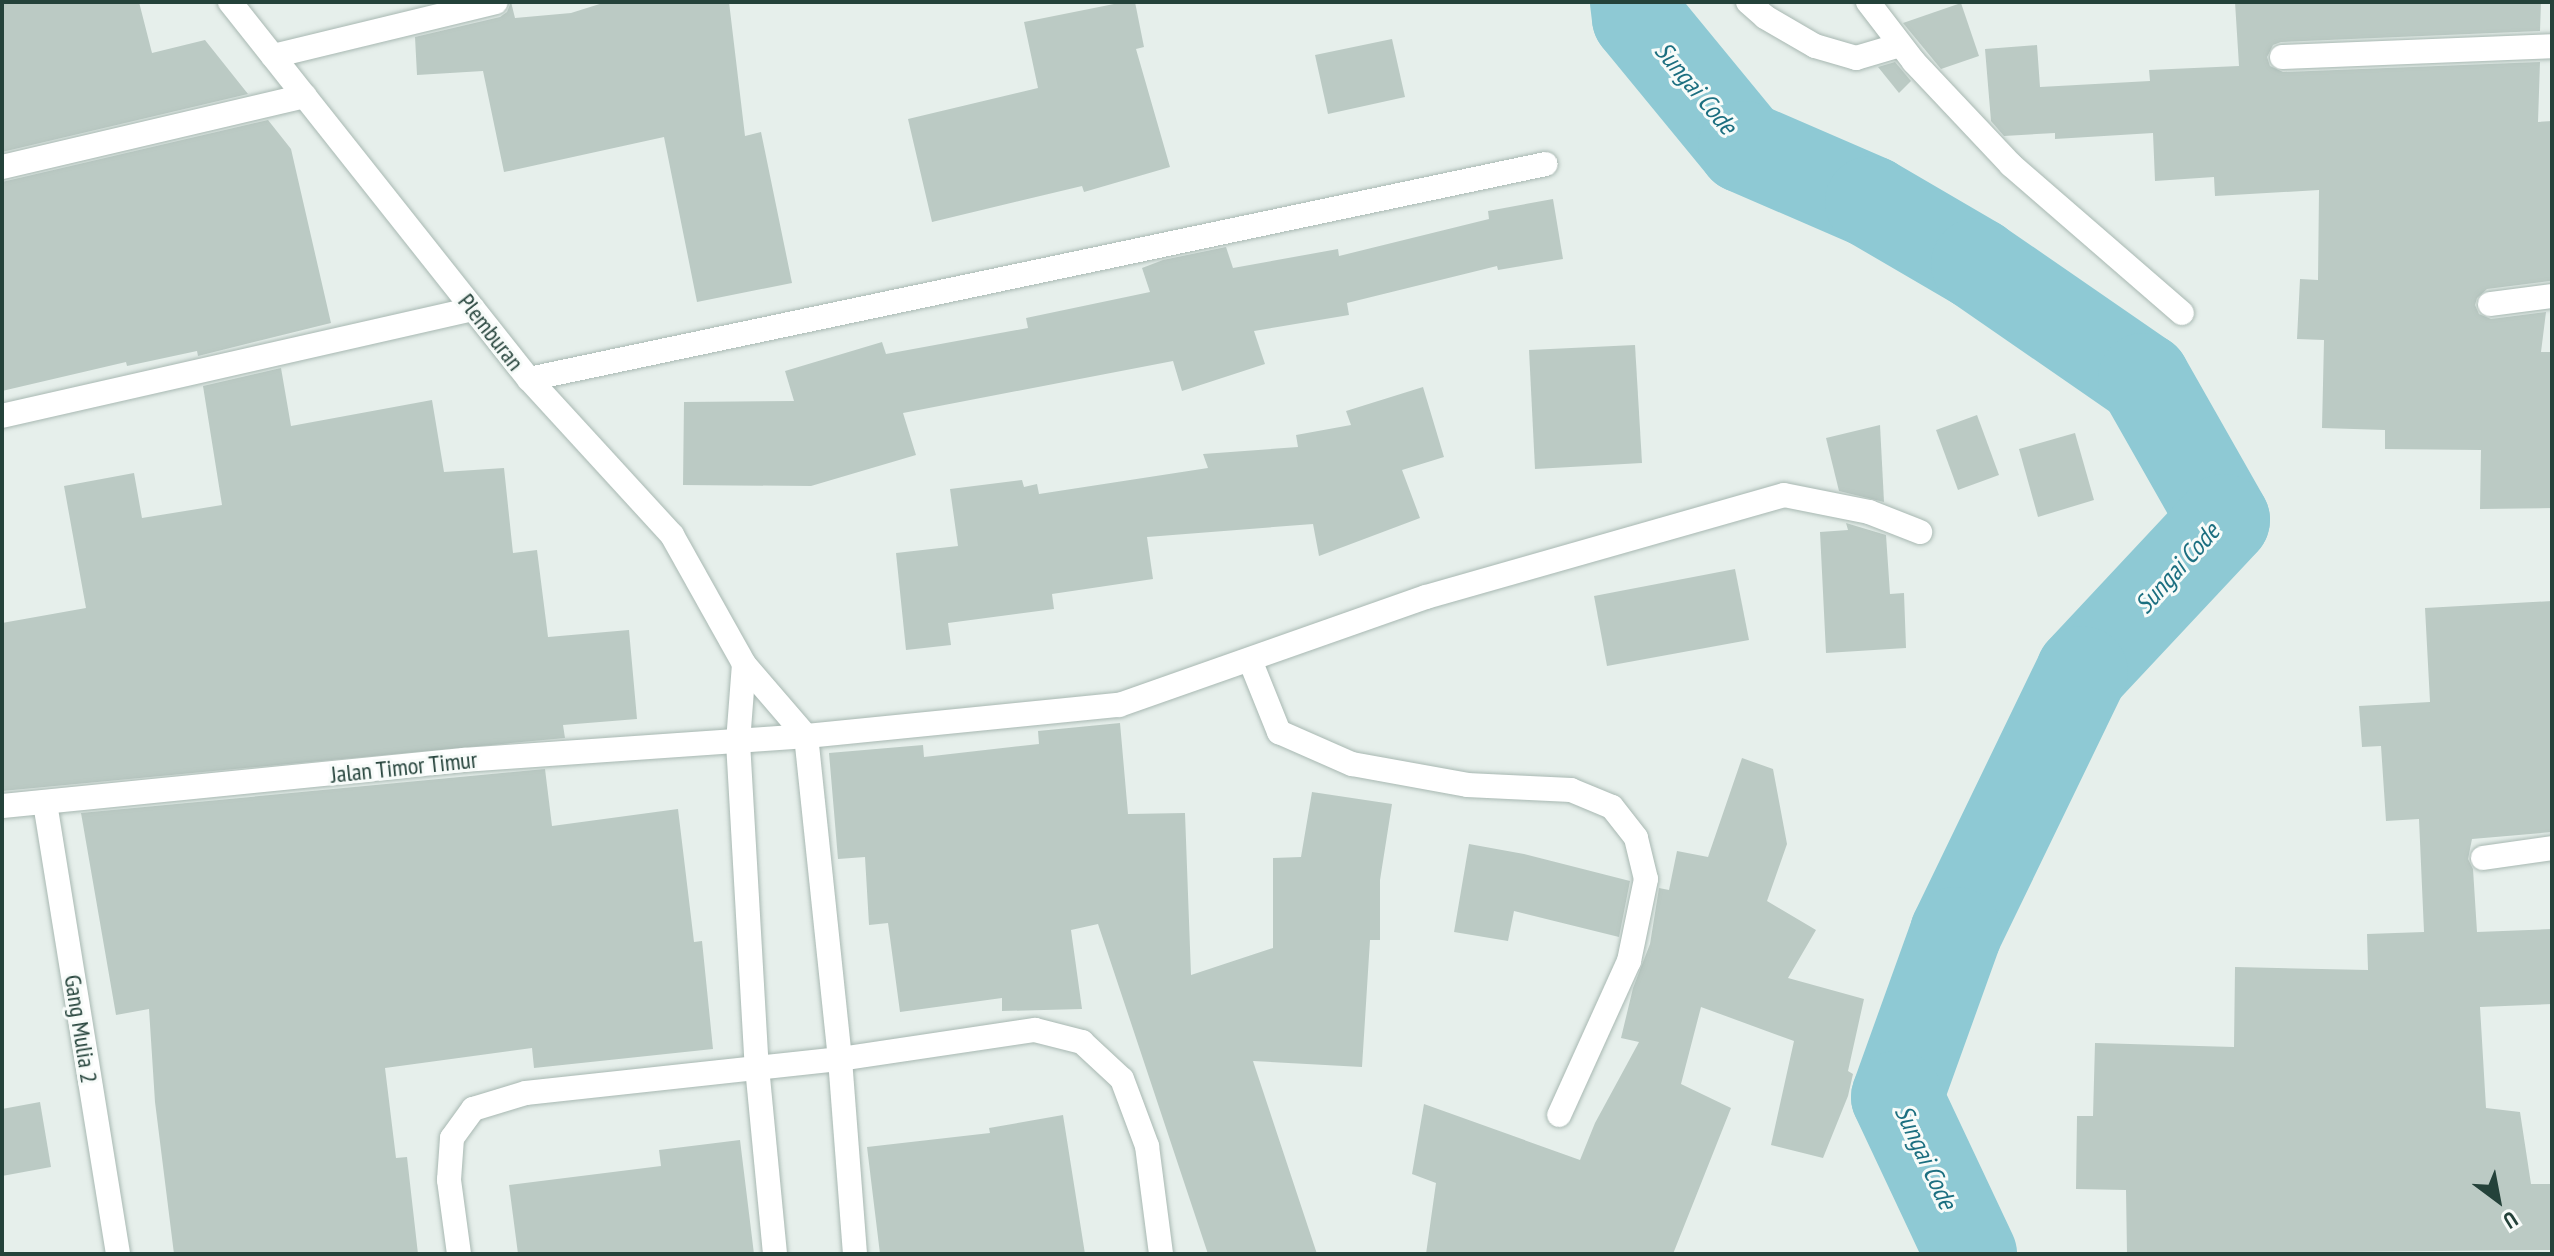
<!DOCTYPE html>
<style>
body{margin:0}
#map{position:relative;width:2554px;height:1256px;overflow:hidden;background:#e6efeb;font-family:"PT Sans Narrow",sans-serif}
div>[style]{position:absolute}
.river>*{height:92px;margin:-46px;padding:0 46px;transform-origin:46px;border-radius:46px;background:#8ec9d4}
.building>*{inset:0;background:#bbcac4}
.roads{filter:drop-shadow(0 0 2px #a8b8b2) drop-shadow(0 0 2px #a8b8b2)}
.minor>*{height:24px;margin:-12px;padding:0 12px;transform-origin:12px;border-radius:12px;background:#fff}
.tertiary>*{height:24px;margin:-12px;padding:0 12px;transform-origin:12px;border-radius:12px;background:#fff}
span{translate:-50% -50%;white-space:nowrap;text-align:center;line-height:1.15;-webkit-text-stroke:6px #f7fbf9;paint-order:stroke}
.street-label{font-size:24px;color:#24423a}
.water-label{font-size:26px;color:#1c6f80;font-style:italic}
.frame{position:absolute;inset:0;border:4px solid #24423a;pointer-events:none}
.north{position:absolute;left:2458px;top:1160px;width:80px;height:80px;-webkit-text-stroke:6px #f7fbf9;paint-order:stroke;rotate:148deg;font-size:22px;font-weight:700;line-height:32px;text-align:center;color:#24423a}
.north::after{content:'';display:block;margin:auto;width:28px;height:36px;background:#24423a;clip-path:polygon(50% 0,100% 100%,50% 72%,0 100%)}
</style>
<div id="map">
<div class="river">
<i style="left:1636px;top:2px;width:16px;rotate:83deg"></i>
<i style="left:1638px;top:18px;width:167px;rotate:50.6deg"></i>
<i style="left:1744px;top:147px;width:138px;rotate:23.4deg"></i>
<i style="left:1871px;top:202px;width:123px;rotate:30.3deg"></i>
<i style="left:1977px;top:264px;width:203px;rotate:34.6deg"></i>
<i style="left:2144px;top:379px;width:162px;rotate:60.4deg"></i>
<i style="left:2224px;top:520px;width:208px;rotate:133.1deg"></i>
<i style="left:2082px;top:672px;width:290px;rotate:115.8deg"></i>
<i style="left:1956px;top:933px;width:174px;rotate:109.8deg"></i>
<i style="left:1897px;top:1097px;width:174px;rotate:64.8deg"></i>
</div>
<div class="building">
<i style="clip-path:polygon(2px 2px,139px 2px,152px 53px,205px 40px,248px 94px,2px 152px)"></i>
<i style="clip-path:polygon(511px 2px,515px 18px,571px 13px,606px 2px,729px 2px,745px 136px,761px 132px,792px 283px,697px 302px,664px 137px,504px 172px,483px 71px,417px 75px,415px 37px,500px 17px,507px 12px)"></i>
<i style="clip-path:polygon(1124px 2px,1135px 2px,1144px 47px,1136px 49px,1170px 167px,1084px 192px,1082px 186px,932px 222px,908px 119px,1038px 88px,1024px 22px)"></i>
<i style="clip-path:polygon(2235px 2px,2541px 2px,2540px 31px,2281px 42px,2273px 45px,2267px 57px,2270px 66px,2283px 72px,2540px 62px,2538px 122px,2552px 121px,2550px 281px,2487px 289px,2477px 298px,2475px 305px,2479px 314px,2491px 319px,2546px 312px,2541px 352px,2552px 352px,2552px 508px,2480px 509px,2481px 450px,2385px 449px,2385px 430px,2322px 428px,2324px 340px,2297px 339px,2300px 279px,2318px 280px,2319px 190px,2215px 196px,2214px 177px,2155px 181px,2153px 133px,2055px 139px,2055px 133px,2004px 136px,1991px 121px,1985px 49px,2037px 45px,2040px 87px,2150px 81px,2149px 70px,2239px 66px)"></i>
<i style="clip-path:polygon(1961px 3px,1979px 56px,1941px 69px,1903px 23px)"></i>
<i style="clip-path:polygon(1392px 39px,1405px 97px,1328px 114px,1315px 55px)"></i>
<i style="clip-path:polygon(1895px 62px,1911px 81px,1899px 93px,1878px 67px)"></i>
<i style="clip-path:polygon(268px 120px,291px 149px,331px 323px,198px 356px,197px 351px,127px 366px,126px 362px,2px 391px,2px 182px)"></i>
<i style="clip-path:polygon(1553px 199px,1563px 259px,1498px 270px,1497px 266px,1347px 303px,1349px 315px,1254px 331px,1265px 364px,1182px 391px,1173px 361px,903px 413px,916px 455px,811px 486px,683px 485px,684px 402px,794px 401px,785px 371px,882px 342px,886px 354px,1028px 328px,1026px 318px,1150px 292px,1142px 268px,1163px 260px,1226px 247px,1233px 268px,1338px 249px,1339px 256px,1489px 219px,1488px 211px)"></i>
<i style="clip-path:polygon(1635px 345px,1642px 463px,1535px 469px,1529px 350px)"></i>
<i style="clip-path:polygon(281px 368px,291px 426px,432px 400px,444px 472px,504px 468px,513px 553px,537px 550px,548px 637px,629px 630px,637px 719px,563px 725px,565px 738px,2px 791px,2px 623px,86px 608px,64px 486px,134px 473px,142px 518px,222px 505px,203px 386px)"></i>
<i style="clip-path:polygon(1423px 387px,1444px 457px,1402px 470px,1420px 518px,1319px 556px,1313px 524px,1147px 537px,1153px 579px,1052px 594px,1054px 609px,948px 623px,951px 645px,906px 650px,896px 553px,958px 546px,950px 489px,1022px 480px,1024px 487px,1037px 484px,1039px 494px,1208px 468px,1203px 454px,1298px 447px,1296px 435px,1351px 425px,1346px 411px)"></i>
<i style="clip-path:polygon(1977px 415px,1999px 475px,1958px 490px,1936px 430px)"></i>
<i style="clip-path:polygon(1880px 425px,1884px 502px,1839px 491px,1826px 438px)"></i>
<i style="clip-path:polygon(2075px 433px,2094px 500px,2038px 517px,2019px 449px)"></i>
<i style="clip-path:polygon(1846px 523px,1886px 535px,1890px 594px,1904px 593px,1906px 648px,1826px 653px,1820px 532px,1848px 530px)"></i>
<i style="clip-path:polygon(1735px 569px,1749px 640px,1607px 666px,1594px 596px)"></i>
<i style="clip-path:polygon(2552px 601px,2552px 832px,2472px 839px,2468px 859px,2473px 869px,2477px 932px,2552px 929px,2552px 1004px,2480px 1007px,2486px 1108px,2520px 1112px,2531px 1184px,2552px 1184px,2552px 1250px,2127px 1254px,2126px 1190px,2076px 1189px,2077px 1116px,2093px 1116px,2095px 1043px,2234px 1047px,2235px 967px,2368px 970px,2367px 934px,2424px 932px,2419px 819px,2386px 821px,2381px 746px,2362px 747px,2359px 706px,2430px 702px,2425px 608px)"></i>
<i style="clip-path:polygon(1120px 723px,1128px 814px,1185px 813px,1191px 975px,1273px 948px,1273px 858px,1301px 857px,1312px 792px,1392px 804px,1380px 880px,1380px 940px,1370px 940px,1362px 1067px,1253px 1061px,1317px 1254px,1208px 1254px,1098px 924px,1071px 930px,1082px 1009px,1002px 1011px,1002px 998px,900px 1012px,888px 923px,869px 925px,865px 857px,838px 859px,829px 753px,923px 745px,924px 757px,1039px 744px,1038px 731px)"></i>
<i style="clip-path:polygon(1742px 758px,1773px 769px,1787px 844px,1767px 901px,1816px 930px,1788px 978px,1864px 999px,1848px 1071px,1853px 1074px,1848px 1096px,1823px 1158px,1771px 1145px,1794px 1041px,1701px 1007px,1681px 1084px,1731px 1108px,1673px 1254px,1426px 1254px,1436px 1183px,1412px 1174px,1424px 1104px,1580px 1160px,1595px 1123px,1639px 1042px,1621px 1038px,1633px 988px,1650px 944px,1659px 888px,1669px 890px,1677px 851px,1708px 857px)"></i>
<i style="clip-path:polygon(545px 769px,552px 826px,678px 809px,694px 942px,702px 941px,713px 1049px,534px 1068px,532px 1048px,385px 1068px,396px 1158px,407px 1157px,418px 1254px,174px 1254px,155px 1102px,149px 1009px,116px 1015px,81px 813px)"></i>
<i style="clip-path:polygon(1469px 844px,1524px 854px,1630px 881px,1619px 937px,1514px 911px,1508px 941px,1454px 932px)"></i>
<i style="clip-path:polygon(40px 1102px,51px 1167px,2px 1176px,2px 1109px)"></i>
<i style="clip-path:polygon(1063px 1115px,1085px 1254px,880px 1254px,867px 1147px,990px 1133px,989px 1128px)"></i>
<i style="clip-path:polygon(740px 1140px,754px 1254px,518px 1254px,509px 1185px,661px 1166px,659px 1150px)"></i>
</div>
<div class="roads">
<div class="minor">
<i style="left:1748px;top:2px;width:23px;rotate:41deg"></i>
<i style="left:1765px;top:17px;width:58px;rotate:30.1deg"></i>
<i style="left:1815px;top:46px;width:43px;rotate:16.3deg"></i>
<i style="left:1856px;top:58px;width:46px;rotate:-16.5deg"></i>
<i style="left:1868px;top:2px;width:76px;rotate:52.5deg"></i>
<i style="left:1914px;top:62px;width:141px;rotate:46.7deg"></i>
<i style="left:2011px;top:165px;width:226px;rotate:40.9deg"></i>
<i style="left:273px;top:56px;width:229px;rotate:-13.6deg"></i>
<i style="left:2282px;top:57px;width:270px;rotate:-2.3deg"></i>
<i style="left:2px;top:167px;width:311px;rotate:-13.2deg"></i>
<i style="left:2490px;top:304px;width:63px;rotate:-7.4deg"></i>
<i style="left:529px;top:379px;width:1039px;rotate:-11.94deg"></i>
<i style="left:2px;top:416px;width:483px;rotate:-12.8deg"></i>
<i style="left:1250px;top:660px;width:78px;rotate:68.1deg"></i>
<i style="left:1279px;top:732px;width:80px;rotate:23.7deg"></i>
<i style="left:1352px;top:764px;width:117px;rotate:10.3deg"></i>
<i style="left:1467px;top:785px;width:104px;rotate:2.8deg"></i>
<i style="left:1571px;top:790px;width:44px;rotate:22.5deg"></i>
<i style="left:1612px;top:807px;width:39px;rotate:52deg"></i>
<i style="left:1636px;top:838px;width:42px;rotate:76.3deg"></i>
<i style="left:1646px;top:879px;width:84px;rotate:101.7deg"></i>
<i style="left:1629px;top:961px;width:169px;rotate:114.4deg"></i>
<i style="left:738px;top:742px;width:326px;rotate:86.7deg"></i>
<i style="left:757px;top:1067px;width:188px;rotate:84.5deg"></i>
<i style="left:45px;top:803px;width:457px;rotate:80.8deg"></i>
<i style="left:2483px;top:858px;width:70px;rotate:-8.2deg"></i>
<i style="left:459px;top:1254px;width:75px;rotate:-97.7deg"></i>
<i style="left:449px;top:1180px;width:42px;rotate:-85.9deg"></i>
<i style="left:452px;top:1138px;width:36px;rotate:-54deg"></i>
<i style="left:473px;top:1109px;width:55px;rotate:-16.8deg"></i>
<i style="left:526px;top:1093px;width:316px;rotate:-6.2deg"></i>
<i style="left:840px;top:1059px;width:197px;rotate:-8.5deg"></i>
<i style="left:1035px;top:1030px;width:49px;rotate:14.3deg"></i>
<i style="left:1082px;top:1042px;width:54px;rotate:42.8deg"></i>
<i style="left:1122px;top:1079px;width:72px;rotate:69.5deg"></i>
<i style="left:1147px;top:1146px;width:109px;rotate:82.6deg"></i>
<i style="left:855px;top:1254px;width:196px;rotate:-94.4deg"></i>
<i style="left:840px;top:1059px;width:325px;rotate:-96deg"></i>
<i style="left:806px;top:736px;width:315px;rotate:-5.7deg"></i>
<i style="left:1119px;top:705px;width:325px;rotate:-19.4deg"></i>
<i style="left:1426px;top:597px;width:372px;rotate:-15.9deg"></i>
<i style="left:1784px;top:495px;width:87px;rotate:11.3deg"></i>
<i style="left:1869px;top:512px;width:55px;rotate:21.4deg"></i>
</div>
<div class="tertiary">
<i style="left:230px;top:2px;width:481px;rotate:51.6deg"></i>
<i style="left:529px;top:379px;width:212px;rotate:47.5deg"></i>
<i style="left:672px;top:535px;width:148px;rotate:60.8deg"></i>
<i style="left:744px;top:664px;width:95px;rotate:49.3deg"></i>
<i style="left:738px;top:742px;width:78px;rotate:-85.6deg"></i>
<i style="left:2px;top:806px;width:464px;rotate:-5.7deg"></i>
<i style="left:464px;top:760px;width:343px;rotate:-4deg"></i>
</div>
</div>
<div class="street-label">
<span style="left:491px;top:332px;rotate:52deg">Plemburan</span>
<span style="left:404px;top:767px;rotate:-6deg">Jalan Timor Timur</span>
<span style="left:81px;top:1029px;rotate:81deg">Gang Mulia 2</span>
</div>
<div class="water-label">
<span style="left:1696px;top:88px;rotate:50deg">Sungai Code</span>
<span style="left:2177px;top:568px;rotate:-48deg">Sungai Code</span>
<span style="left:1926px;top:1157px;rotate:65deg">Sungai Code</span>
</div>
<div class="frame"></div>
<div class="north">U</div>
</div>
